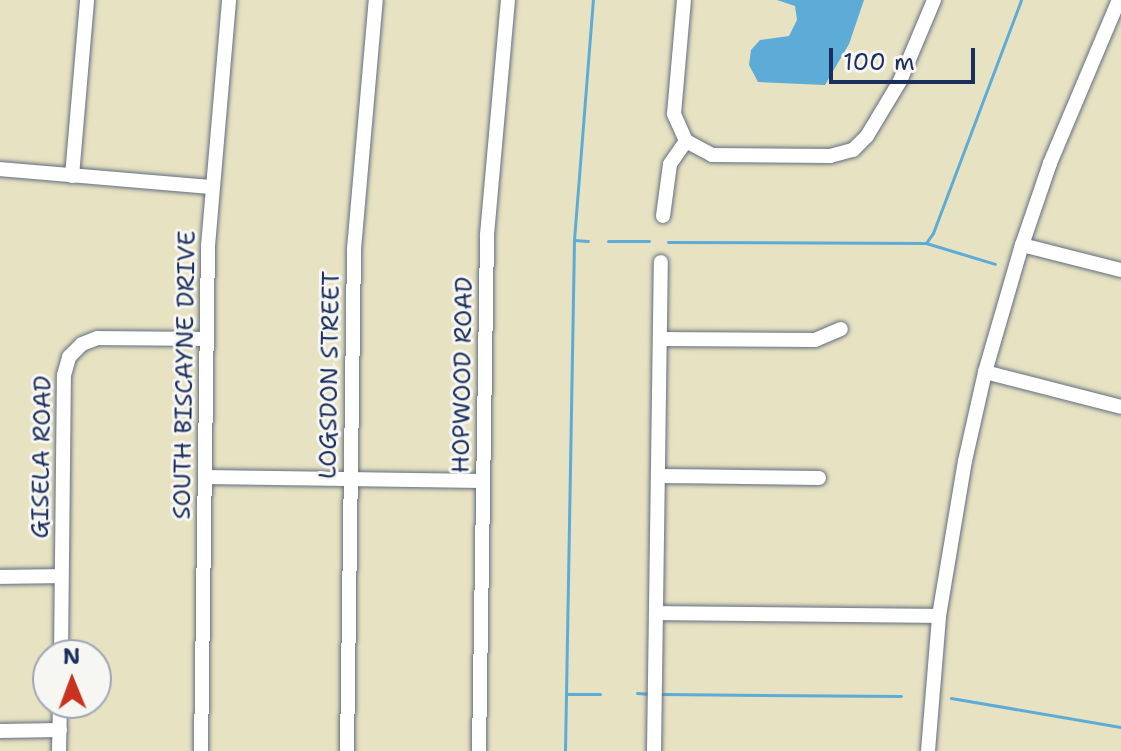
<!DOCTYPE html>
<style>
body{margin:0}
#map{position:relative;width:1121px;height:751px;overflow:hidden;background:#e7e2c1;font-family:"Shantell Sans",sans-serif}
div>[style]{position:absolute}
.water>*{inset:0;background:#5cacd7}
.stream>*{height:3px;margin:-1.5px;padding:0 1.5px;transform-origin:1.5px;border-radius:1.5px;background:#5cacd7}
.roads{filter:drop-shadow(0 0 2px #626e81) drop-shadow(0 0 2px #626e81)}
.minor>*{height:14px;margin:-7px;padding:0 7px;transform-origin:7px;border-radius:7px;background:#fff}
span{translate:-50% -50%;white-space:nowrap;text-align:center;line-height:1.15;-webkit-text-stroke:6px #f6f6f2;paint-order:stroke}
.street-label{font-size:24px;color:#1b2f5e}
.north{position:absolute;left:32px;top:639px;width:80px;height:80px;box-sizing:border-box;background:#f6f6f2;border:2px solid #9ea6b7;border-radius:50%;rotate:359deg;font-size:22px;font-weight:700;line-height:32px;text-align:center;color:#1b2f5e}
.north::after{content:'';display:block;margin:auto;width:28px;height:36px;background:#c8321e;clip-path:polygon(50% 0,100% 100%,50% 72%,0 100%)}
.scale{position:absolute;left:829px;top:48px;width:146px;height:36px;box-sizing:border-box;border:4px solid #1b2f5e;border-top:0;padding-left:10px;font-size:24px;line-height:28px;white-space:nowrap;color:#1b2f5e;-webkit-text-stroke:6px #f6f6f2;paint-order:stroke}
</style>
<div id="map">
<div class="water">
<i style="clip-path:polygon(777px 0,864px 0,849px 44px,825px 85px,758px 82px,749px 65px,751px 50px,760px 40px,789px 36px,797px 20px,795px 6px)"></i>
</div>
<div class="stream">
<i style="left:574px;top:240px;width:14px;rotate:4deg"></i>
<i style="left:608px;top:241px;width:41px"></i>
<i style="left:668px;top:242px;width:258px;rotate:0.2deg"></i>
<i style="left:926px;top:243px;width:12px;rotate:-55deg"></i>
<i style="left:933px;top:233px;width:249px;rotate:-69.3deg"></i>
<i style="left:926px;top:243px;width:72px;rotate:16.9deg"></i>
<i style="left:637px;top:693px;width:13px;rotate:4deg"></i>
<i style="left:567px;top:694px;width:33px"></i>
<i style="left:661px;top:694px;width:240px;rotate:0.5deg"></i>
<i style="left:951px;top:698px;width:172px;rotate:9.7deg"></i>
<i style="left:565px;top:751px;width:511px;rotate:-88.99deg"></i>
<i style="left:574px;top:240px;width:241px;rotate:-85.5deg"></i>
</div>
<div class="roads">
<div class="minor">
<i style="left:686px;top:141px;width:30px;rotate:28deg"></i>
<i style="left:712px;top:155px;width:118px;rotate:0.5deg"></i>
<i style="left:830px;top:156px;width:24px;rotate:-15deg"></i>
<i style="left:853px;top:150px;width:20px;rotate:-45deg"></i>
<i style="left:867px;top:136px;width:64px;rotate:-59deg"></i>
<i style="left:900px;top:81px;width:88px;rotate:-67.2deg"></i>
<i style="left:0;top:169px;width:213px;rotate:4.9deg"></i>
<i style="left:72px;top:176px;width:177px;rotate:-85.1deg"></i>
<i style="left:663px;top:216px;width:52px;rotate:-82.3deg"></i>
<i style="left:670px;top:164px;width:28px;rotate:-55deg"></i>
<i style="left:686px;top:141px;width:30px;rotate:-114deg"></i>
<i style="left:674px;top:114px;width:114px;rotate:-85deg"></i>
<i style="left:1022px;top:245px;width:102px;rotate:14.2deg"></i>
<i style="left:660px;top:339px;width:155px;rotate:0.4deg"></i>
<i style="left:815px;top:340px;width:28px;rotate:-23deg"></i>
<i style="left:985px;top:372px;width:140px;rotate:14.4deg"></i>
<i style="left:658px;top:476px;width:161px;rotate:0.7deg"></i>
<i style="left:205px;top:477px;width:278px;rotate:0.8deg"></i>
<i style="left:0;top:577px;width:61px;rotate:-0.9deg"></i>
<i style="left:657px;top:613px;width:282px;rotate:0.6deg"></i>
<i style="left:61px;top:655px;width:280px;rotate:-89.4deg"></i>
<i style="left:64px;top:375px;width:19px;rotate:-74deg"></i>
<i style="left:69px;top:357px;width:18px;rotate:-45deg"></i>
<i style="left:82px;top:344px;width:17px;rotate:-21deg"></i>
<i style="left:98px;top:338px;width:109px;rotate:0.5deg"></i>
<i style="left:0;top:731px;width:60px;rotate:-1deg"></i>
<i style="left:59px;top:751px;width:48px;rotate:-88.8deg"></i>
<i style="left:201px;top:751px;width:505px;rotate:-89.21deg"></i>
<i style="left:208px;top:246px;width:247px;rotate:-85.1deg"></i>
<i style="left:347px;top:751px;width:502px;rotate:-89.2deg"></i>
<i style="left:354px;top:249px;width:250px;rotate:-85deg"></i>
<i style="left:479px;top:751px;width:516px;rotate:-89.11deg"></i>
<i style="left:487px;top:235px;width:236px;rotate:-84.9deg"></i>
<i style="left:654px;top:751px;width:489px;rotate:-89.2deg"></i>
<i style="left:928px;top:751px;width:135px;rotate:-85.3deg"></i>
<i style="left:939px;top:616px;width:157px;rotate:-80.5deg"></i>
<i style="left:965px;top:461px;width:91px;rotate:-77.3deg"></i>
<i style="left:985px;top:372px;width:132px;rotate:-73.8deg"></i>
<i style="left:1022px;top:245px;width:87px;rotate:-71.1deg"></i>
<i style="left:1050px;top:163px;width:177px;rotate:-67.1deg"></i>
</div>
</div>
<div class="street-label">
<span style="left:185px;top:375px;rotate:-89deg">SOUTH BISCAYNE DRIVE</span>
<span style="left:330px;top:375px;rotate:-89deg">LOGSDON STREET</span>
<span style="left:463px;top:375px;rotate:-89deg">HOPWOOD ROAD</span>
<span style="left:42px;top:457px;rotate:-89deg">GISELA ROAD</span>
</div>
<div class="north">N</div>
<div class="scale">100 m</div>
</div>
